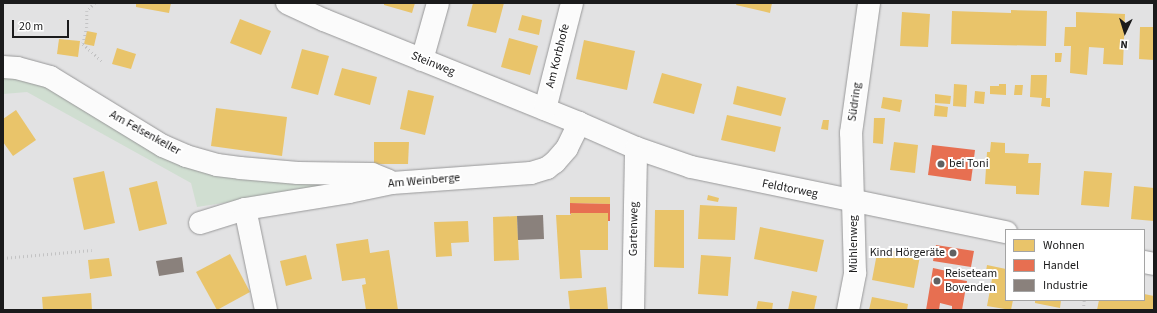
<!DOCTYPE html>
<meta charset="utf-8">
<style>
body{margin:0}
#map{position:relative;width:1157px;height:313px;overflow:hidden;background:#e2e2e3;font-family:"Source Sans 3",sans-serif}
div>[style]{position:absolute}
.green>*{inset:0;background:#d0ded1}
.homes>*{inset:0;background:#e9c46a}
.shops>*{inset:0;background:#e76f51}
.industry>*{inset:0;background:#8a817c}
.path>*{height:2.5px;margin-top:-1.25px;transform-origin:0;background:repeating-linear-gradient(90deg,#c3c3c4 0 1px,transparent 0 4px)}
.roads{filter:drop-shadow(0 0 1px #989899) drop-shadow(0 0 1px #989899)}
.minor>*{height:22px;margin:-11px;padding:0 11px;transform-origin:11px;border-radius:11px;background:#fbfbfb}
.dots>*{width:11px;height:11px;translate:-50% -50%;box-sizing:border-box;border:2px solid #fff;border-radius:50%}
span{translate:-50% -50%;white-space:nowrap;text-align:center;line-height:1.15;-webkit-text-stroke:4px #fff;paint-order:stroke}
.street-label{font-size:12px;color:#1b1b1c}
.poi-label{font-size:12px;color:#1b1b1c}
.left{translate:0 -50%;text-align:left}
.right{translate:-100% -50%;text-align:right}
.frame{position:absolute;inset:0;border:4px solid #1b1b1c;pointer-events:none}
.legend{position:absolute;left:1005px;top:229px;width:140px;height:72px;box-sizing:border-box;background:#fff;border:1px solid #a4a4a4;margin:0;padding:5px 7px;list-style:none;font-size:12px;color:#1b1b1c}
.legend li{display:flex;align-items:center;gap:8px;height:20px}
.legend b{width:20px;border:1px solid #a4a4a4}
.north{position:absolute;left:1105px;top:12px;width:40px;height:40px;-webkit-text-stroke:3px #fff;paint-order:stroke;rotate:184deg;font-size:11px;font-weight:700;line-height:16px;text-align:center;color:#1b1b1c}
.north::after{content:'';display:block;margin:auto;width:14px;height:18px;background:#1b1b1c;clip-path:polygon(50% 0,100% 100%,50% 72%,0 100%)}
.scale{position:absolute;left:12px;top:20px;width:57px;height:18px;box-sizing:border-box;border:2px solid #1b1b1c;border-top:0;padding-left:5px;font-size:12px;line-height:14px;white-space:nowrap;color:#1b1b1c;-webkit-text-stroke:3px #fff;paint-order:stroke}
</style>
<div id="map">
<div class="green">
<i style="clip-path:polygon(3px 77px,36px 81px,160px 151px,367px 181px,197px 207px,191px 183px,27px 92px,3px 94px)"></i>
</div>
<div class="homes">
<i style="clip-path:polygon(136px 3px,171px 3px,169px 13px,136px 7px)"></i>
<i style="clip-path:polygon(384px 3px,415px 3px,412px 13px,384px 5px)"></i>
<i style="clip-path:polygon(473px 3px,504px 3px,496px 33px,467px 26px)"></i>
<i style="clip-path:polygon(737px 3px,772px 3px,770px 13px,736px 5px)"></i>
<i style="clip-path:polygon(1011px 10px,1047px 11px,1046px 46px,951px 44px,952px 11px,1011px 13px)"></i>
<i style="clip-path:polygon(902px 12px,930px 14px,928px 47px,900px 46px)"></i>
<i style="clip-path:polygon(1076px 12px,1125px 14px,1123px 65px,1103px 64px,1104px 48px,1089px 47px,1087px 75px,1070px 73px,1071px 46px,1064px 46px,1065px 27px,1076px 27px)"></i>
<i style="clip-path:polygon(522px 15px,542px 20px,539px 35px,518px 30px)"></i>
<i style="clip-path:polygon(240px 19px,271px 31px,261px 55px,230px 43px)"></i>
<i style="clip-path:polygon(1140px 27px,1154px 27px,1154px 60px,1139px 59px)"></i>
<i style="clip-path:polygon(87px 31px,97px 33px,94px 46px,84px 44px)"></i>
<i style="clip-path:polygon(509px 38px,538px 46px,530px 75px,501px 67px)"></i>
<i style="clip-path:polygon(59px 39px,80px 41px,78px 57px,57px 54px)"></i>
<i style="clip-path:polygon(584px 40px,635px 51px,627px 90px,576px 79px)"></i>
<i style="clip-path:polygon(117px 48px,136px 54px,131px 69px,112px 64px)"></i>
<i style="clip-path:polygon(302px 49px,329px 56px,318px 95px,291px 88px)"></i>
<i style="clip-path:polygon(1055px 53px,1062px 53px,1061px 62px,1055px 62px)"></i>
<i style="clip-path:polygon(342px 68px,377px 77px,370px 105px,334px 95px)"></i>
<i style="clip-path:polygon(662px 73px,702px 84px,694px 114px,653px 103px)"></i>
<i style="clip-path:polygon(1031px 75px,1047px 75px,1046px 98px,1050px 98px,1050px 107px,1041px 106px,1042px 98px,1030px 97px)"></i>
<i style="clip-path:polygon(954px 84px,967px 85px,966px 107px,953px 106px)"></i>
<i style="clip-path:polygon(999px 84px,1006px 84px,1006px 95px,990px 94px,990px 86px,999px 86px)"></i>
<i style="clip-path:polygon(1015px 85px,1023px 85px,1022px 95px,1014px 95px)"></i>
<i style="clip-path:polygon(737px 86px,786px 98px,781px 116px,733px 104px)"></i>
<i style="clip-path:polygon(408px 90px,434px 96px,425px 135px,400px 129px)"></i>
<i style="clip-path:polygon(975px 91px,985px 92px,984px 104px,974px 103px)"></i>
<i style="clip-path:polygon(935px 94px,951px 96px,950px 104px,935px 103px)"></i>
<i style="clip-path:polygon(883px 97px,902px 100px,900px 112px,881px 108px)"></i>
<i style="clip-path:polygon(935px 105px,948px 107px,947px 117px,934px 116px)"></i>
<i style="clip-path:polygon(216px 108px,287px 117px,282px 156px,211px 146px)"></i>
<i style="clip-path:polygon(16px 110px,36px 140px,13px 156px,3px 142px,3px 119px)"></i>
<i style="clip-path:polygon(727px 115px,781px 127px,775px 152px,721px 140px)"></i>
<i style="clip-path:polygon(874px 118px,885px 118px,883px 144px,873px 143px)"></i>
<i style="clip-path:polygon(823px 120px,829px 120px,828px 130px,821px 129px)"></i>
<i style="clip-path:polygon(374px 142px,409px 142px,408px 164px,374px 164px)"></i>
<i style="clip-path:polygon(894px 142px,918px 145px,915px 173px,890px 170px)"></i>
<i style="clip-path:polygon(991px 142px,1005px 143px,1005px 153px,1029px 154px,1028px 163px,1041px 163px,1039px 195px,1016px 194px,1016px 186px,985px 184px,987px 152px,990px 152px)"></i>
<i style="clip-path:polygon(104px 171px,115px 223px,84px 230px,73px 178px)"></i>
<i style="clip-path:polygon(1084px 171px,1112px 173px,1109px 207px,1081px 205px)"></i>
<i style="clip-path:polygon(157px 181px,167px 224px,139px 231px,129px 188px)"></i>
<i style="clip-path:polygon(1134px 186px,1154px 188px,1154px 221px,1131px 219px)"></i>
<i style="clip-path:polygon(708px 195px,719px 198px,718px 202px,707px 200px)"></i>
<i style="clip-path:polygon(570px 197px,610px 197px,610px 204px,570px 203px)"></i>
<i style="clip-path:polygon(700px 205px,737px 207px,735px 240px,698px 239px)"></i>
<i style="clip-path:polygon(655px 210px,684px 210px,684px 268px,654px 267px)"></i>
<i style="clip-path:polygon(571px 213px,608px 213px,608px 250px,580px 250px,582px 278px,560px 279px,556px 215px,571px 215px)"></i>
<i style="clip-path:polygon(517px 216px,519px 260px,494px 261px,493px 217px)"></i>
<i style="clip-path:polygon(468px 221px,469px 242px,451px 243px,452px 256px,436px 257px,434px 222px)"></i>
<i style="clip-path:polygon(760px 227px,824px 240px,817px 272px,754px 259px)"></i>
<i style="clip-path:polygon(368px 239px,370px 253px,389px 250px,398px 310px,366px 310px,362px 285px,366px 284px,365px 278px,342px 281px,336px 244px)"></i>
<i style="clip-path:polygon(878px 248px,920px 256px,914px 288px,872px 280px)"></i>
<i style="clip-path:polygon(230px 254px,250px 292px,217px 310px,196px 272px)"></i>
<i style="clip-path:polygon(306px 255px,312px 279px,286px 286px,280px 261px)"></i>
<i style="clip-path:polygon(701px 255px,731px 257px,728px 296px,698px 294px)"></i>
<i style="clip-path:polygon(109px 258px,112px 276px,90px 279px,88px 260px)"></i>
<i style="clip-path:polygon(987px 265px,1006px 269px,1006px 300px,1013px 300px,1011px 310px,987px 306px,992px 279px,985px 277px)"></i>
<i style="clip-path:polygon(606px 287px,608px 310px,570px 310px,568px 291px)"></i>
<i style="clip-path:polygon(792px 291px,817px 296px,814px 310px,788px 310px)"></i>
<i style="clip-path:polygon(91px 293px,92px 310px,43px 310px,42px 297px)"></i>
<i style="clip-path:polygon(1144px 294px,1154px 296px,1154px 310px,1097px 310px,1099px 300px,1144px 300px)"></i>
<i style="clip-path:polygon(872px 297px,908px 304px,907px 310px,869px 310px)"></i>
<i style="clip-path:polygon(1035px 300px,1061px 300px,1060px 308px,1035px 303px)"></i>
<i style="clip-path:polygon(758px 301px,773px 303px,772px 310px,756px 310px)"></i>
</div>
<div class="shops">
<i style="clip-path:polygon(932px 145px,975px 150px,971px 181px,928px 175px)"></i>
<i style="clip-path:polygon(570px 203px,610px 204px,610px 221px,608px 221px,608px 213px,571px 213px,570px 215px)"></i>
<i style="clip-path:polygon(936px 245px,974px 251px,971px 267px,933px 261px)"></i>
<i style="clip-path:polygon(933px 268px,956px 273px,955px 279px,967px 281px,962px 310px,952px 310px,952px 306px,940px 303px,939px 310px,926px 310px)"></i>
</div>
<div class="industry">
<i style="clip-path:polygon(543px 215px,544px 239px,518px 240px,517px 216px)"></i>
<i style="clip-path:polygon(182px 257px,184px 272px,159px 276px,156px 261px)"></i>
</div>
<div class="path">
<i style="left:95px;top:3px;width:11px;rotate:135deg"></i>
<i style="left:87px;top:11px;width:16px;rotate:90deg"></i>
<i style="left:87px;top:27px;width:17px;rotate:103deg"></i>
<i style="left:83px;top:44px;width:27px;rotate:42deg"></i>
<i style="left:3px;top:258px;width:89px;rotate:-5.1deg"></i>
<i style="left:1083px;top:310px;width:10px;rotate:-84deg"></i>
</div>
<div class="roads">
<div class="minor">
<i style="left:287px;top:3px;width:41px;rotate:24.7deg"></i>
<i style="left:324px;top:20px;width:275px;rotate:22deg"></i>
<i style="left:579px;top:123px;width:62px;rotate:23.7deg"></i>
<i style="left:636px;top:148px;width:58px;rotate:19.1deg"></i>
<i style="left:691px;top:167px;width:322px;rotate:11.7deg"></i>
<i style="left:422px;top:60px;width:59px;rotate:-74.3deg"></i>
<i style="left:3px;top:67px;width:14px;rotate:4deg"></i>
<i style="left:17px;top:68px;width:34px;rotate:15deg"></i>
<i style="left:50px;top:77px;width:132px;rotate:31.4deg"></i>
<i style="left:163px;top:146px;width:25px;rotate:23deg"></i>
<i style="left:186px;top:156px;width:32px;rotate:16deg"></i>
<i style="left:217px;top:165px;width:23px;rotate:7deg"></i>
<i style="left:240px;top:168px;width:58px;rotate:4.9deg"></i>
<i style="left:298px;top:173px;width:74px;rotate:0.8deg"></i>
<i style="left:372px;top:174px;width:18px;rotate:22deg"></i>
<i style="left:545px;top:109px;width:109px;rotate:-75.7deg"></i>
<i style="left:200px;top:223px;width:47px;rotate:-17.3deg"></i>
<i style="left:1144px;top:262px;width:10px;rotate:11deg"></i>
<i style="left:266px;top:310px;width:103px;rotate:-101.7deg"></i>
<i style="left:245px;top:209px;width:105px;rotate:-9.3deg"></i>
<i style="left:349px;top:192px;width:44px;rotate:-11.8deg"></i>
<i style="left:392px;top:183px;width:139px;rotate:-4.1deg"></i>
<i style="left:531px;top:173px;width:17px;rotate:-17deg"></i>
<i style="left:547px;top:168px;width:10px;rotate:-37deg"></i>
<i style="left:555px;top:162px;width:18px;rotate:-49deg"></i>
<i style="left:567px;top:148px;width:28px;rotate:-64deg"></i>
<i style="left:633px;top:310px;width:162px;rotate:-88.9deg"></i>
<i style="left:848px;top:310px;width:38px;rotate:-79deg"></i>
<i style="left:855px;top:273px;width:140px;rotate:-91.6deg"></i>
<i style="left:851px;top:133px;width:131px;rotate:-82.1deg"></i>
</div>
</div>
<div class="dots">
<i style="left:941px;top:164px;background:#616162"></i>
<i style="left:953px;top:253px;background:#616162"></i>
<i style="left:937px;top:281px;background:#616162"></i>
</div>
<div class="street-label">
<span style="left:558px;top:56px;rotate:-76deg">Am Korbhofe</span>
<span style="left:433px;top:64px;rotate:22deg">Steinweg</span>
<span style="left:855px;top:102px;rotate:-82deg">Südring</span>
<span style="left:145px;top:133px;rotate:29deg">Am Felsenkeller</span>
<span style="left:424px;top:181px;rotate:-5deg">Am Weinberge</span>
<span style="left:790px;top:189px;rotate:11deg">Feldtorweg</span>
<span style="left:634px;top:229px;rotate:-89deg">Gartenweg</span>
<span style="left:854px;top:244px;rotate:-90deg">Mühlenweg</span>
</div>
<div class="poi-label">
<span class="left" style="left:949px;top:164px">bei Toni</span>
<span class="right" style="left:945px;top:253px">Kind Hörgeräte</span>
<span class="left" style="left:945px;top:281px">Reiseteam<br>Bovenden</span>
</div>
<div class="frame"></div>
<ul class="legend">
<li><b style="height:11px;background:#e9c46a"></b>Wohnen</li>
<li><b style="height:11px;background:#e76f51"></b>Handel</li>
<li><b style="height:11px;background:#8a817c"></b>Industrie</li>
</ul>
<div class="north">N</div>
<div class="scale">20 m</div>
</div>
